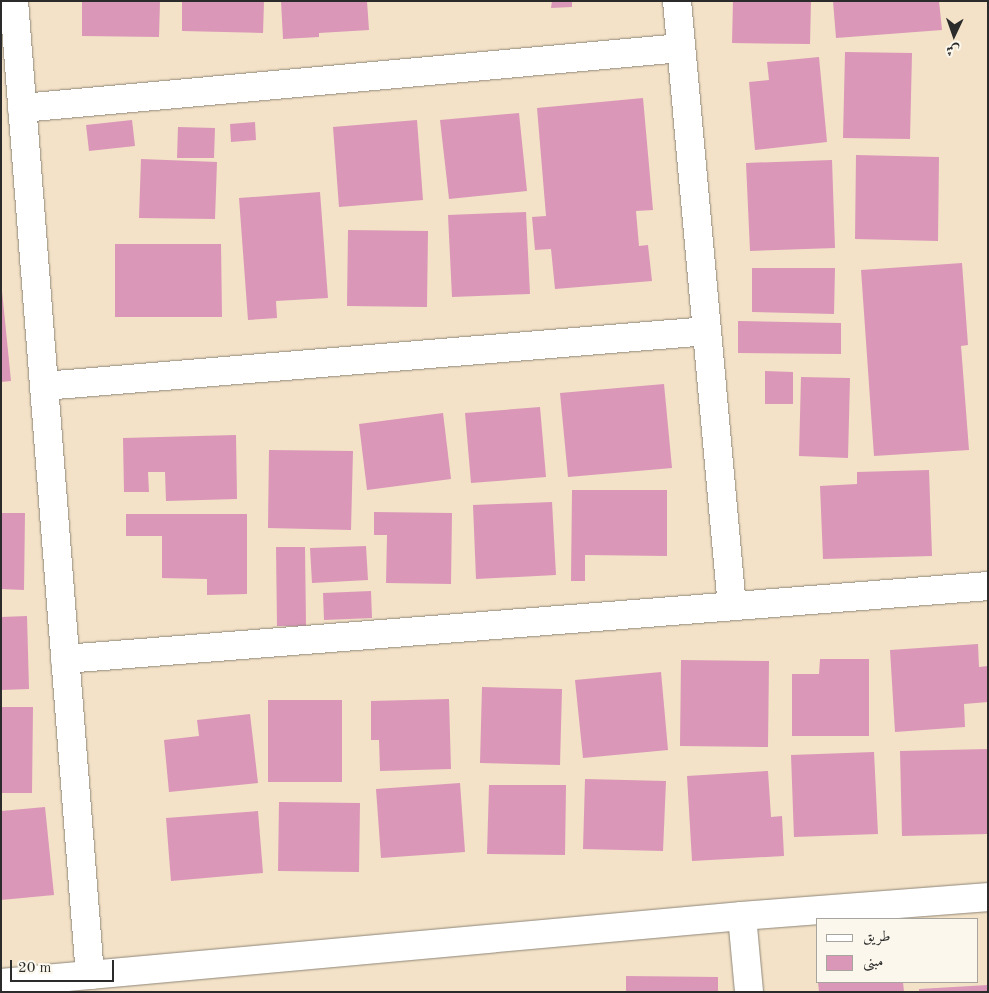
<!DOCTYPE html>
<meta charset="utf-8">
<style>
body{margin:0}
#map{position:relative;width:989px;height:993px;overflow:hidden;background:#f3e2c7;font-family:"Old Standard TT",Amiri,serif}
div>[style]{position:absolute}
.building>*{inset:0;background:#da97b8}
.roads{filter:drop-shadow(0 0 1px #8f8679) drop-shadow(0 0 1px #8f8679)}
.minor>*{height:28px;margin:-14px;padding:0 14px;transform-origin:14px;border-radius:14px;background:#fff}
span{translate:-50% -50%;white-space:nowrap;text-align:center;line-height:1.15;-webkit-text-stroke:4px #fbf7ec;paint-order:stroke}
.frame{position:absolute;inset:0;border:2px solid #2b2b2b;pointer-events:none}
.legend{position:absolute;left:816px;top:918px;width:162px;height:65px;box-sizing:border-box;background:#fbf7ec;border:1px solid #a8a59f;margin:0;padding:6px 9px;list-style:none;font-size:15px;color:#2b2b2b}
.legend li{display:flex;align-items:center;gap:10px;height:25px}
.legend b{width:25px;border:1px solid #a8a59f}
.north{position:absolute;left:929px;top:10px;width:50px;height:50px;-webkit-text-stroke:4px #fbf7ec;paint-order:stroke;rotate:183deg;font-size:14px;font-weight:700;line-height:20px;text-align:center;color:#2b2b2b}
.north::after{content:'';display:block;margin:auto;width:18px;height:22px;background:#2b2b2b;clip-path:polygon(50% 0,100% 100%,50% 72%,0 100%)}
.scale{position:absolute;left:10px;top:960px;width:104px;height:22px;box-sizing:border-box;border:2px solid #2b2b2b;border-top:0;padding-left:6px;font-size:15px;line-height:18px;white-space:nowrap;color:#2b2b2b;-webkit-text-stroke:4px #fbf7ec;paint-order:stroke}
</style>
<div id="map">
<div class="building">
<i style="clip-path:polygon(82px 1px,160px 1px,159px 37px,82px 36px)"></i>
<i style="clip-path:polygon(182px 1px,264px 1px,263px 33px,182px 31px)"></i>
<i style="clip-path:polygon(281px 1px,367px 1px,369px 30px,319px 33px,319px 37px,283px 39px)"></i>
<i style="clip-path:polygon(552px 1px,572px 1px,572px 7px,551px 8px)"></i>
<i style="clip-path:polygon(733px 1px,811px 1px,810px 44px,732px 43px)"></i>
<i style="clip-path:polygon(833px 1px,939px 1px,942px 30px,836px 38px)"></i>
<i style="clip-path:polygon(845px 52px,912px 53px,910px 139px,843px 138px)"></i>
<i style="clip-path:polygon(819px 57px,827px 142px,755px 150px,749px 82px,769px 80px,767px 62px)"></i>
<i style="clip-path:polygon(643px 98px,653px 210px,636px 211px,639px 246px,648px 245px,652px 281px,555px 289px,551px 249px,535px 250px,532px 217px,546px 216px,537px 108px)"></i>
<i style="clip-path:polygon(519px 113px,527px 191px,449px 199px,440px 120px)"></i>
<i style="clip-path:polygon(132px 120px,135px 146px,89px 151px,86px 125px)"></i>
<i style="clip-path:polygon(417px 120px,423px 200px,339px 207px,333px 127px)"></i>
<i style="clip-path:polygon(255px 122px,256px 140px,231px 142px,230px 124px)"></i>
<i style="clip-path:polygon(178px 127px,215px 128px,214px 158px,177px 158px)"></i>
<i style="clip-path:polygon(856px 155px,939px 157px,938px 241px,855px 239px)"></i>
<i style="clip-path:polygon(141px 159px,217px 162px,215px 219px,139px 218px)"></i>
<i style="clip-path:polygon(832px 160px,835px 248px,750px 251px,746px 163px)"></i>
<i style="clip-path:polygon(320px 192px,328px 298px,276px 301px,277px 318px,248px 320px,239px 198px)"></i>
<i style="clip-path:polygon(526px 212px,530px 294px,452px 297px,448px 215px)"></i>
<i style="clip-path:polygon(348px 230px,428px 231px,427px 307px,347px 306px)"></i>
<i style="clip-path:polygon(115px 244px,221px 244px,222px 317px,115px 317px)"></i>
<i style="clip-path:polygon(962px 263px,968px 345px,961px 346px,969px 450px,874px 456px,861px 270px)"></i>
<i style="clip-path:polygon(752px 268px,835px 268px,834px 314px,752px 312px)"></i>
<i style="clip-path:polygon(1px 281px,11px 381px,1px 382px)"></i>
<i style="clip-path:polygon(738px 321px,841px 323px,841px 354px,738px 353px)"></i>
<i style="clip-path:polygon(765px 371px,793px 372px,793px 404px,765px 404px)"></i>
<i style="clip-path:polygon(801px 377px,850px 378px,848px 458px,799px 456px)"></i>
<i style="clip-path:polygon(664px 384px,672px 468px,568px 477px,560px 393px)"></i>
<i style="clip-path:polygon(540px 407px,546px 477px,471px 483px,465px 413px)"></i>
<i style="clip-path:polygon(443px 413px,451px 479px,367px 490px,359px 424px)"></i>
<i style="clip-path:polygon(236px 435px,237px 499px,166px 501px,165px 472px,148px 472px,149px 492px,124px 492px,123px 438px)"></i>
<i style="clip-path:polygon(269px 450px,353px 451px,351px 530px,268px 528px)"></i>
<i style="clip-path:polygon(929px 470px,932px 556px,823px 559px,820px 486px,857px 484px,857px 472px)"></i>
<i style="clip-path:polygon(572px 490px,667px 490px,667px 556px,585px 555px,585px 581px,571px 581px)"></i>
<i style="clip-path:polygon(552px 502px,556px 575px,476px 579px,473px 505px)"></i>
<i style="clip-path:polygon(374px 512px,452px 513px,451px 584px,386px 583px,387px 535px,374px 535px)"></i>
<i style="clip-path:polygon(1px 513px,25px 513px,24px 590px,1px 589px)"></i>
<i style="clip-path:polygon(126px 514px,247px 514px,247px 594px,207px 595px,207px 579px,162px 578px,162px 536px,126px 536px)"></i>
<i style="clip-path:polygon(366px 546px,368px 580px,312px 583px,310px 548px)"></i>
<i style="clip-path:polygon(276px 547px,305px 547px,306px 626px,277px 626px)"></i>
<i style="clip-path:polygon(371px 591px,372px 618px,324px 620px,323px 593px)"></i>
<i style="clip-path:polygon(27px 616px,29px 689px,1px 690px,1px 617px)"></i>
<i style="clip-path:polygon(978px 644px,979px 667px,988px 666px,988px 702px,964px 704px,965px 727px,895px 732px,890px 650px)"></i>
<i style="clip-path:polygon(820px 659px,869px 659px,869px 736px,792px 736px,792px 674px,819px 674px)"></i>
<i style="clip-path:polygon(681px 660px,769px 661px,768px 747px,680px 746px)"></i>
<i style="clip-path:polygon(661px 672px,668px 750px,583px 758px,575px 680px)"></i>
<i style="clip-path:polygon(482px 687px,562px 689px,560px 765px,480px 763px)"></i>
<i style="clip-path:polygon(449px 699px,451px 769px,380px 771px,379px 740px,371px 740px,371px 701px)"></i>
<i style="clip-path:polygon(268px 700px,342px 700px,342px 782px,268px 782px)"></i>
<i style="clip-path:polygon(1px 707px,33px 707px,32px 793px,1px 793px)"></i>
<i style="clip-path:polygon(250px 714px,258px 783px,169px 792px,164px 740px,199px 736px,197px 720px)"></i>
<i style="clip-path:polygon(988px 749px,988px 834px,902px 836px,900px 751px)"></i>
<i style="clip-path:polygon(874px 752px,878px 834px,794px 837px,791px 755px)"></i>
<i style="clip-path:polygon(768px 771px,771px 817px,782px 816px,784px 856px,692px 861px,687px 776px)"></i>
<i style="clip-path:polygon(585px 779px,666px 781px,663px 851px,583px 849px)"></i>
<i style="clip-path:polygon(460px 783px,465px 852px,381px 858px,376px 789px)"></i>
<i style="clip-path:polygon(489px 785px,566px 785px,565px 855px,487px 854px)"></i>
<i style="clip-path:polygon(279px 802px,360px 803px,359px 872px,278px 871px)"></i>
<i style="clip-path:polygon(45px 807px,54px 895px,1px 900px,1px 811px)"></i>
<i style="clip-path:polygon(258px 811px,263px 873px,171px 881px,166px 818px)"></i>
<i style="clip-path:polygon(626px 976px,718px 977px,718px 992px,626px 992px)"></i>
<i style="clip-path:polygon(818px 982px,903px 982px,904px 992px,819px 992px)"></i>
<i style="clip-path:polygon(988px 985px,988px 992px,919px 992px,919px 989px)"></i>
</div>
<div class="roads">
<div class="minor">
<i style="left:14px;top:1px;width:977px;rotate:85.54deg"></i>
<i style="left:677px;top:1px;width:607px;rotate:84.81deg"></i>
<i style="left:22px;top:108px;width:662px;rotate:-5.2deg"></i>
<i style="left:44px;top:386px;width:665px;rotate:-4.74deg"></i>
<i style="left:65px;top:659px;width:926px;rotate:-4.52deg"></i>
<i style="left:742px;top:916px;width:76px;rotate:84.7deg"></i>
<i style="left:1px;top:983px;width:744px;rotate:-5.17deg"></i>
<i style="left:742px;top:916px;width:247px;rotate:-4.4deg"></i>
</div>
</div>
<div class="frame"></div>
<ul class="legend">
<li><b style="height:6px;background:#fff"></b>طريق</li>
<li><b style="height:14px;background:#da97b8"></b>مبنى</li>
</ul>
<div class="north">ش</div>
<div class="scale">20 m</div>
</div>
